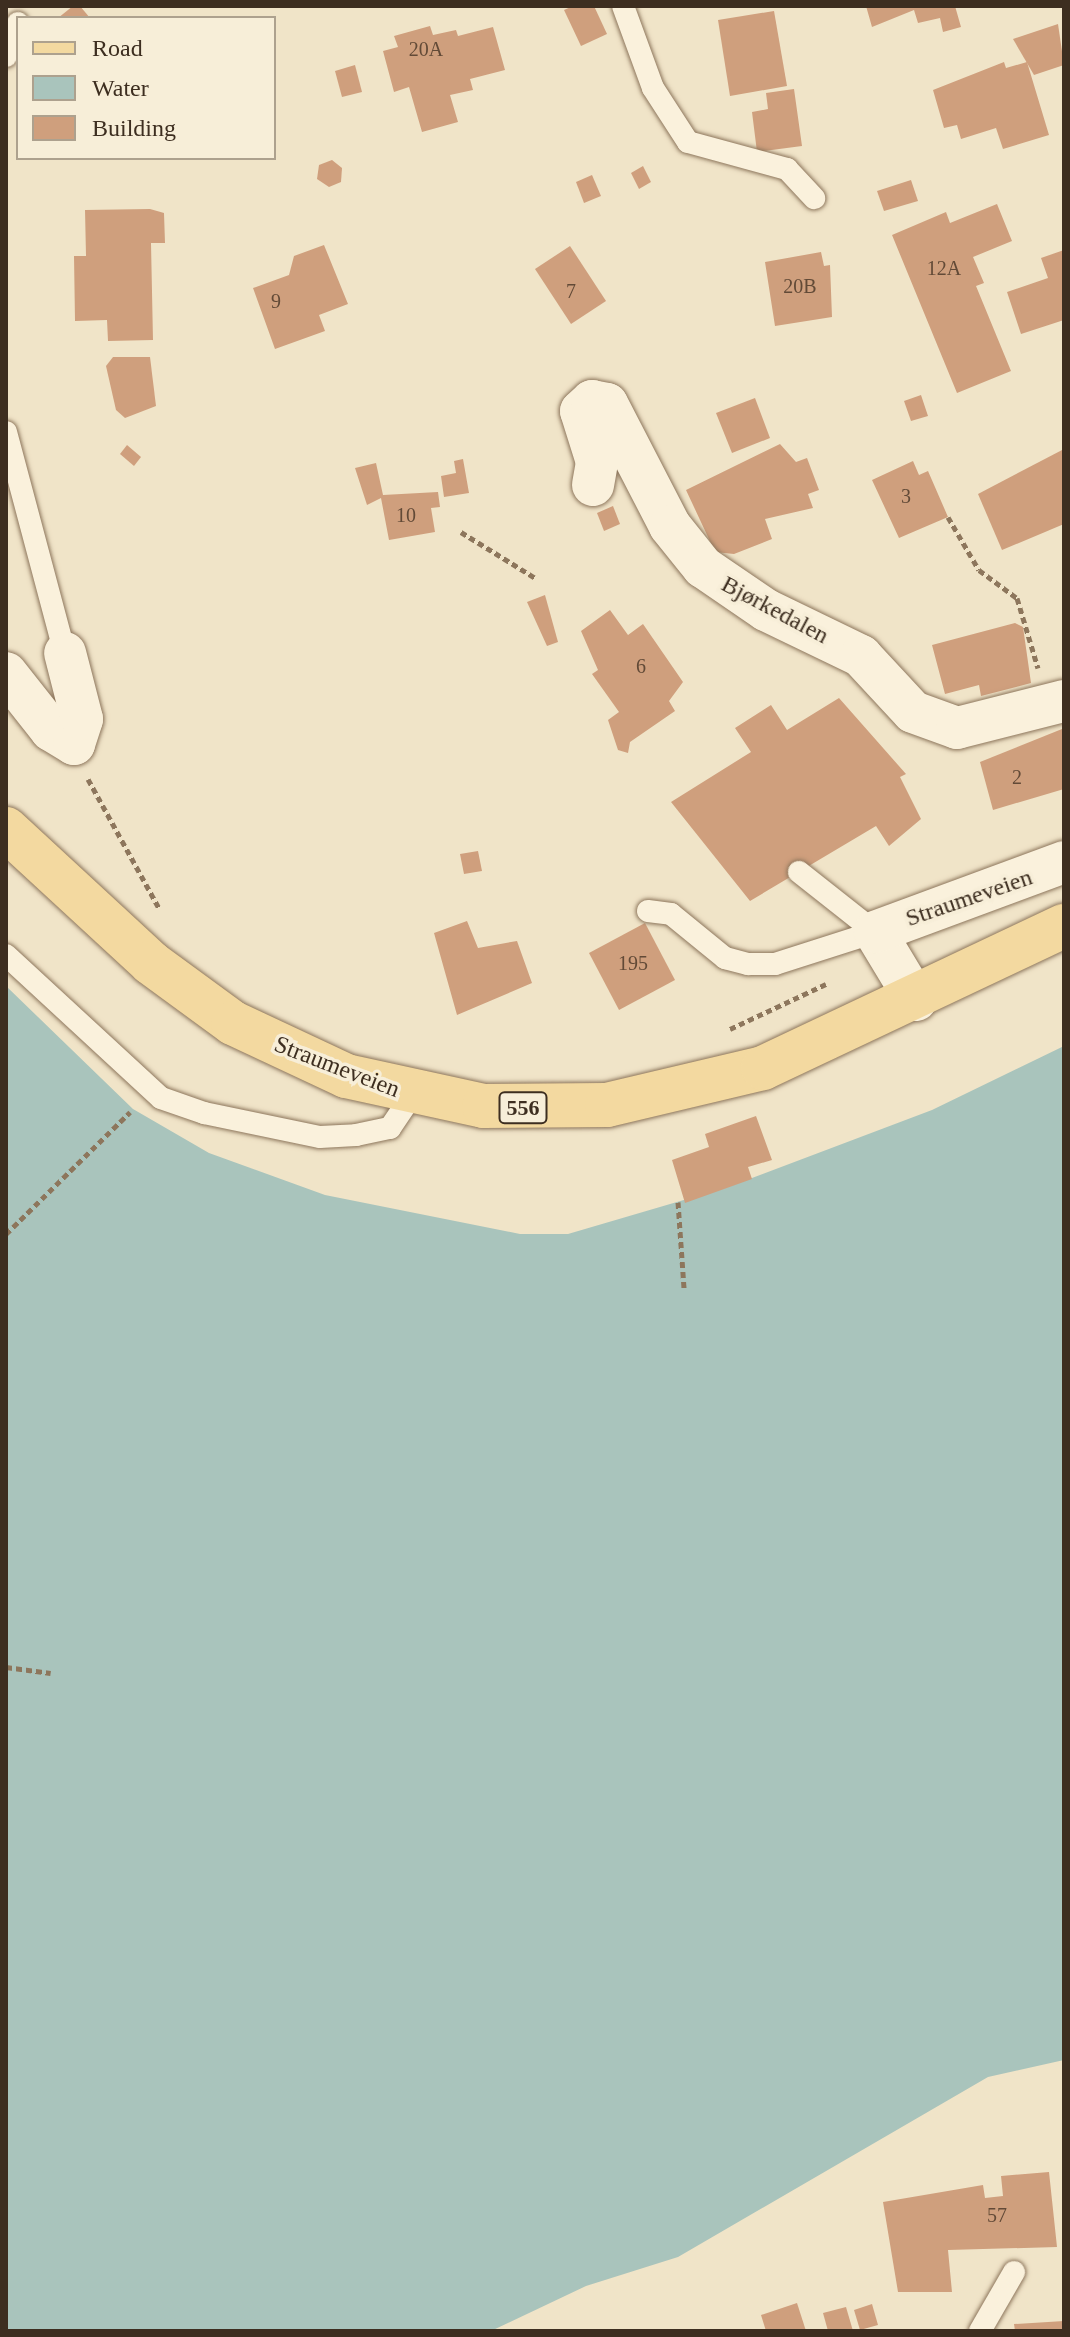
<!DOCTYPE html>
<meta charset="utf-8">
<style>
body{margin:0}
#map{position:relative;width:1070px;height:2337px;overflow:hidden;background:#f0e4c8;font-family:Georgia,serif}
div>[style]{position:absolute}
.water>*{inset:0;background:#a9c4bc}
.building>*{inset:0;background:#cf9f7d}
.path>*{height:5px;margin-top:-2.5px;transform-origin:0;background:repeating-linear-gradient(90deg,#8d765c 0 6px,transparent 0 10px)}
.roads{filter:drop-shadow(0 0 2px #8d765c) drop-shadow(0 0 2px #8d765c)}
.lane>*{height:22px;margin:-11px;padding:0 11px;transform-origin:11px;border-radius:11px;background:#faf1dc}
.street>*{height:42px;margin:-21px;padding:0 21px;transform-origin:21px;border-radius:21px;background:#faf1dc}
.primary>*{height:44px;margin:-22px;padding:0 22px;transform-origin:22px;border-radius:22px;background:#f3d9a0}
span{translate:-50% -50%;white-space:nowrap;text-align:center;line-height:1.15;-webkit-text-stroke:7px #f7eed8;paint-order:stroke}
.number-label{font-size:20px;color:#624a37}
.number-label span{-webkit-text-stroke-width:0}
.shield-label span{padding:2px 6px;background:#f7eed8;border:2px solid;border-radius:6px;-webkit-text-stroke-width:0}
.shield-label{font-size:22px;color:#3d2e20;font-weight:700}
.street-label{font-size:24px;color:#3d2e20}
.frame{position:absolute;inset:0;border:8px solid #3d2e20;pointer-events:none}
.legend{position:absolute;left:16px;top:16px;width:260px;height:144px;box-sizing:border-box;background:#f7eed8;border:2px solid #ada18e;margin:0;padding:10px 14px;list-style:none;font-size:24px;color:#3d2e20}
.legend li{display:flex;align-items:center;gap:16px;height:40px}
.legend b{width:40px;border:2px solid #ada18e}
</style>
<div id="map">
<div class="water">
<i style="clip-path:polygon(6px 986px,133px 1109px,209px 1153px,325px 1195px,520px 1234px,568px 1234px,728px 1187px,932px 1110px,1064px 1046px,1064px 2060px,988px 2077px,678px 2257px,586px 2286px,491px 2331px,6px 2331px)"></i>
</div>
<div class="building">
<i style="clip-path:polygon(73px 6px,80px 6px,90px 18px,58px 18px)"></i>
<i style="clip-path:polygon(573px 6px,594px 6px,607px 34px,581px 46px,564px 10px)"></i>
<i style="clip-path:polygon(866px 6px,955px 6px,961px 27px,943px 32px,940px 18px,918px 23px,914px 10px,872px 27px)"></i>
<i style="clip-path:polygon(774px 11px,787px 86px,730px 96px,718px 20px)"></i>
<i style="clip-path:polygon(1058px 24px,1064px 65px,1034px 75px,1013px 39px)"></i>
<i style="clip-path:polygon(430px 26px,433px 35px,456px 30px,458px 36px,493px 27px,505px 70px,470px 79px,473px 90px,450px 95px,458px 122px,422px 132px,409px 87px,394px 92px,383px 51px,398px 47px,394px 36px)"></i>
<i style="clip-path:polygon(1004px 62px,1006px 68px,1027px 62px,1049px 135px,1003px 149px,996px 128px,961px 139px,957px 125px,944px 128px,933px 90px)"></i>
<i style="clip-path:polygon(355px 65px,362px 92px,342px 97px,335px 71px)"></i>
<i style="clip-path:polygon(794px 89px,802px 146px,757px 152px,752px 112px,768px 109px,766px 93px)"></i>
<i style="clip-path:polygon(332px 160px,342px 168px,341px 182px,329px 187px,317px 179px,319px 165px)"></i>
<i style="clip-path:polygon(643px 166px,651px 182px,639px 189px,631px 173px)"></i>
<i style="clip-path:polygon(592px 175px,601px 196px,584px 203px,576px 182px)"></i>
<i style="clip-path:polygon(911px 180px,918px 201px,884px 211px,877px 191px)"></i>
<i style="clip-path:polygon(997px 204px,1012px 241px,973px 257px,984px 283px,976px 286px,1011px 371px,957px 393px,892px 235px,946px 212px,950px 223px)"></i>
<i style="clip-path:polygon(150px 209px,164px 213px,165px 243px,151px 243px,153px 340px,108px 341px,107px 320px,75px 321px,74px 256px,86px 256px,85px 210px)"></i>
<i style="clip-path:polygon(324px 245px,348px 304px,319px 315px,325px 331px,275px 349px,253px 288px,289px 275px,294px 256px)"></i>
<i style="clip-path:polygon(570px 246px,606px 301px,571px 324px,535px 269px)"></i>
<i style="clip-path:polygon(1064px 250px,1064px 320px,1021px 334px,1007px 292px,1048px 278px,1041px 258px)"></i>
<i style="clip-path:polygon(821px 252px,824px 266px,830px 265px,832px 317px,775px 326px,765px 262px)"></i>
<i style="clip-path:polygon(113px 357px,150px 357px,156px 406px,125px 418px,116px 410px,106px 366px)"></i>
<i style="clip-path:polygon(921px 395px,928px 416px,911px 421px,904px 401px)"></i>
<i style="clip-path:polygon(755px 398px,770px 438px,732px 453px,716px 413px)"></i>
<i style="clip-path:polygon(780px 444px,796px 462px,807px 458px,819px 490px,808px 494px,813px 508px,765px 519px,772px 539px,734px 554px,715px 552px,686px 490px)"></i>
<i style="clip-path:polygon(127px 445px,141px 457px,134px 466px,120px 454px)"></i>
<i style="clip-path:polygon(1064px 449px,1064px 524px,1002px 550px,978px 494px)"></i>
<i style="clip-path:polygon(463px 459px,469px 493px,444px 497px,441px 476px,456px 473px,454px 461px)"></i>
<i style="clip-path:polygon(913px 461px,919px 475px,928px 471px,948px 517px,899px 538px,872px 480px)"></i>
<i style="clip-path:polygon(376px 463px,383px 495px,438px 492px,440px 507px,431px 508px,435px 532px,389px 540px,381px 498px,367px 505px,355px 468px)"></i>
<i style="clip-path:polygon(613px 506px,620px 524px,604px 531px,597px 513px)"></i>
<i style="clip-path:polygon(545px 595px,558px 642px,547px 646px,527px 602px)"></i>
<i style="clip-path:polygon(610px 610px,628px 635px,643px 624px,683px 682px,669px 701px,675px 711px,630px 742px,628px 753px,618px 750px,608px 720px,619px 712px,592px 674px,598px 670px,581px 631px)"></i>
<i style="clip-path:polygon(1015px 623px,1023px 627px,1031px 683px,981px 696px,979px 685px,945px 694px,932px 645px)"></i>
<i style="clip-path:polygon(839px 698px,906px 774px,900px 777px,921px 819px,889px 846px,876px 826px,750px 901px,671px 802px,751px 752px,735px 728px,771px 705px,787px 730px)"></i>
<i style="clip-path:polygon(1062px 729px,1064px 789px,993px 810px,980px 762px)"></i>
<i style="clip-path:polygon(478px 851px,482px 871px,464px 874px,460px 854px)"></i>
<i style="clip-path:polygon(467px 921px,478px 948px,517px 941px,532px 983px,457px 1015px,434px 933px)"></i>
<i style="clip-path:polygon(645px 923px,675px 980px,619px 1010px,589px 953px)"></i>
<i style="clip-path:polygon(756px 1116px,772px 1160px,748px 1167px,752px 1179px,685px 1203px,672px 1160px,709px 1147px,705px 1134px)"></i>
<i style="clip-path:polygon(1049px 2172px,1057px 2247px,948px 2250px,952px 2292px,898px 2292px,883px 2202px,983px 2185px,985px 2198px,1003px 2196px,1001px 2176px)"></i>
<i style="clip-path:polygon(797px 2303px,806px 2331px,766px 2331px,761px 2315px)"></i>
<i style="clip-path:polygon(872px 2304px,878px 2325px,860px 2330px,854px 2310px)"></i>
<i style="clip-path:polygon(846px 2307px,853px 2331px,828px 2331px,823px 2313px)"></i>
<i style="clip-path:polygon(1064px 2321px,1064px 2331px,1015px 2331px,1014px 2324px)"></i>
</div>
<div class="path">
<i style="left:948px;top:517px;width:61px;rotate:59.7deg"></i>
<i style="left:979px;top:570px;width:47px;rotate:36.4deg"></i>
<i style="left:1017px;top:598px;width:73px;rotate:73.3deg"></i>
<i style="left:461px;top:532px;width:89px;rotate:31.7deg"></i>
<i style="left:88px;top:779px;width:149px;rotate:61.2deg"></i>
<i style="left:730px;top:1029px;width:106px;rotate:-25.1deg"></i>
<i style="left:678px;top:1202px;width:86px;rotate:86deg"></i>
<i style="left:6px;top:1234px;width:174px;rotate:-44.5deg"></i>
<i style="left:6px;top:1667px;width:45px;rotate:7.6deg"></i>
</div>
<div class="roads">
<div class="lane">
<i style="left:623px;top:6px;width:87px;rotate:69.9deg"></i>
<i style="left:653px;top:88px;width:64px;rotate:57.1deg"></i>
<i style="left:688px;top:142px;width:103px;rotate:15.3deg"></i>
<i style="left:787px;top:169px;width:40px;rotate:47deg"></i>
<i style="left:6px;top:56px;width:35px;rotate:-70deg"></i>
<i style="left:6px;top:432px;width:229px;rotate:75.1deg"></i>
<i style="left:799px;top:872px;width:97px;rotate:38.3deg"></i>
<i style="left:648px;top:911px;width:23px;rotate:7deg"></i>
<i style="left:671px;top:914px;width:70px;rotate:39.2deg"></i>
<i style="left:725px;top:958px;width:24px;rotate:15deg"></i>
<i style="left:748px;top:964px;width:27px"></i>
<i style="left:775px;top:964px;width:105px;rotate:-17.7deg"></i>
<i style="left:6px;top:955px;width:211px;rotate:42.7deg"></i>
<i style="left:161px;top:1098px;width:46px;rotate:19.2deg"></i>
<i style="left:204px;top:1113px;width:118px;rotate:11.7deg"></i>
<i style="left:320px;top:1137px;width:36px;rotate:-3deg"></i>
<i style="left:356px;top:1135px;width:35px;rotate:-12deg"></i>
<i style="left:390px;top:1128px;width:40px;rotate:-56deg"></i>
<i style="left:980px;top:2331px;width:68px;rotate:-60deg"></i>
</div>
<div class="street">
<i style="left:593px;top:485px;width:23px;rotate:-80deg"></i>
<i style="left:597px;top:462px;width:53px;rotate:-107.4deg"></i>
<i style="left:581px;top:411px;width:15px;rotate:-42deg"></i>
<i style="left:592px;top:401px;width:15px;rotate:11deg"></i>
<i style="left:607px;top:404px;width:137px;rotate:62.7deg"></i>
<i style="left:670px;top:526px;width:53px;rotate:51.2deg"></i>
<i style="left:703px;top:567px;width:76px;rotate:34.3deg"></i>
<i style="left:766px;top:610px;width:106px;rotate:25.8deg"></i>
<i style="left:861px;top:656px;width:76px;rotate:47.1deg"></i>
<i style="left:913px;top:712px;width:47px;rotate:20deg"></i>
<i style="left:957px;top:728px;width:110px;rotate:-14.2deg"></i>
<i style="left:6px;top:673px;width:73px;rotate:51.7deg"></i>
<i style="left:51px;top:730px;width:27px;rotate:31deg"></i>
<i style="left:74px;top:744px;width:26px;rotate:-72deg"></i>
<i style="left:82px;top:719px;width:68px;rotate:-104.4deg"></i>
<i style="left:916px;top:1000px;width:79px;rotate:-121.1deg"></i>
<i style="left:875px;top:932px;width:202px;rotate:-20.3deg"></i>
</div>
<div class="primary">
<i style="left:6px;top:829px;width:197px;rotate:42.7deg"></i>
<i style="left:151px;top:963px;width:102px;rotate:36.2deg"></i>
<i style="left:233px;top:1023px;width:125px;rotate:25.1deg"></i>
<i style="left:346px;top:1076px;width:141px;rotate:12.3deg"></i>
<i style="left:484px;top:1106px;width:123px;rotate:-0.5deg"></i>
<i style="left:607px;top:1105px;width:160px;rotate:-13.3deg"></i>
<i style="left:763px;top:1068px;width:333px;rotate:-25.3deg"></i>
</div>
</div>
<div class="number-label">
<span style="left:426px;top:49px">20A</span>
<span style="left:944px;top:268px">12A</span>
<span style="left:800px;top:286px">20B</span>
<span style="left:571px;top:291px">7</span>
<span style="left:276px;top:301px">9</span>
<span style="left:906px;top:496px">3</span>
<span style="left:406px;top:515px">10</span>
<span style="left:641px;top:666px">6</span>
<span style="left:1017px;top:777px">2</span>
<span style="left:633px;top:963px">195</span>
<span style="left:997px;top:2215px">57</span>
</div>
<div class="shield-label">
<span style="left:523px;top:1108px">556</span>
</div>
<div class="street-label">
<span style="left:775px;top:610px;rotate:28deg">Bjørkedalen</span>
<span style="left:969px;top:898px;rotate:-19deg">Straumeveien</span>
<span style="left:337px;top:1067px;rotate:21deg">Straumeveien</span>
</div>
<div class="frame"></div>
<ul class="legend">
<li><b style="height:10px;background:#f3d9a0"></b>Road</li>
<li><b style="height:22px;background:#a9c4bc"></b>Water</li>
<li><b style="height:22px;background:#cf9f7d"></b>Building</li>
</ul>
</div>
